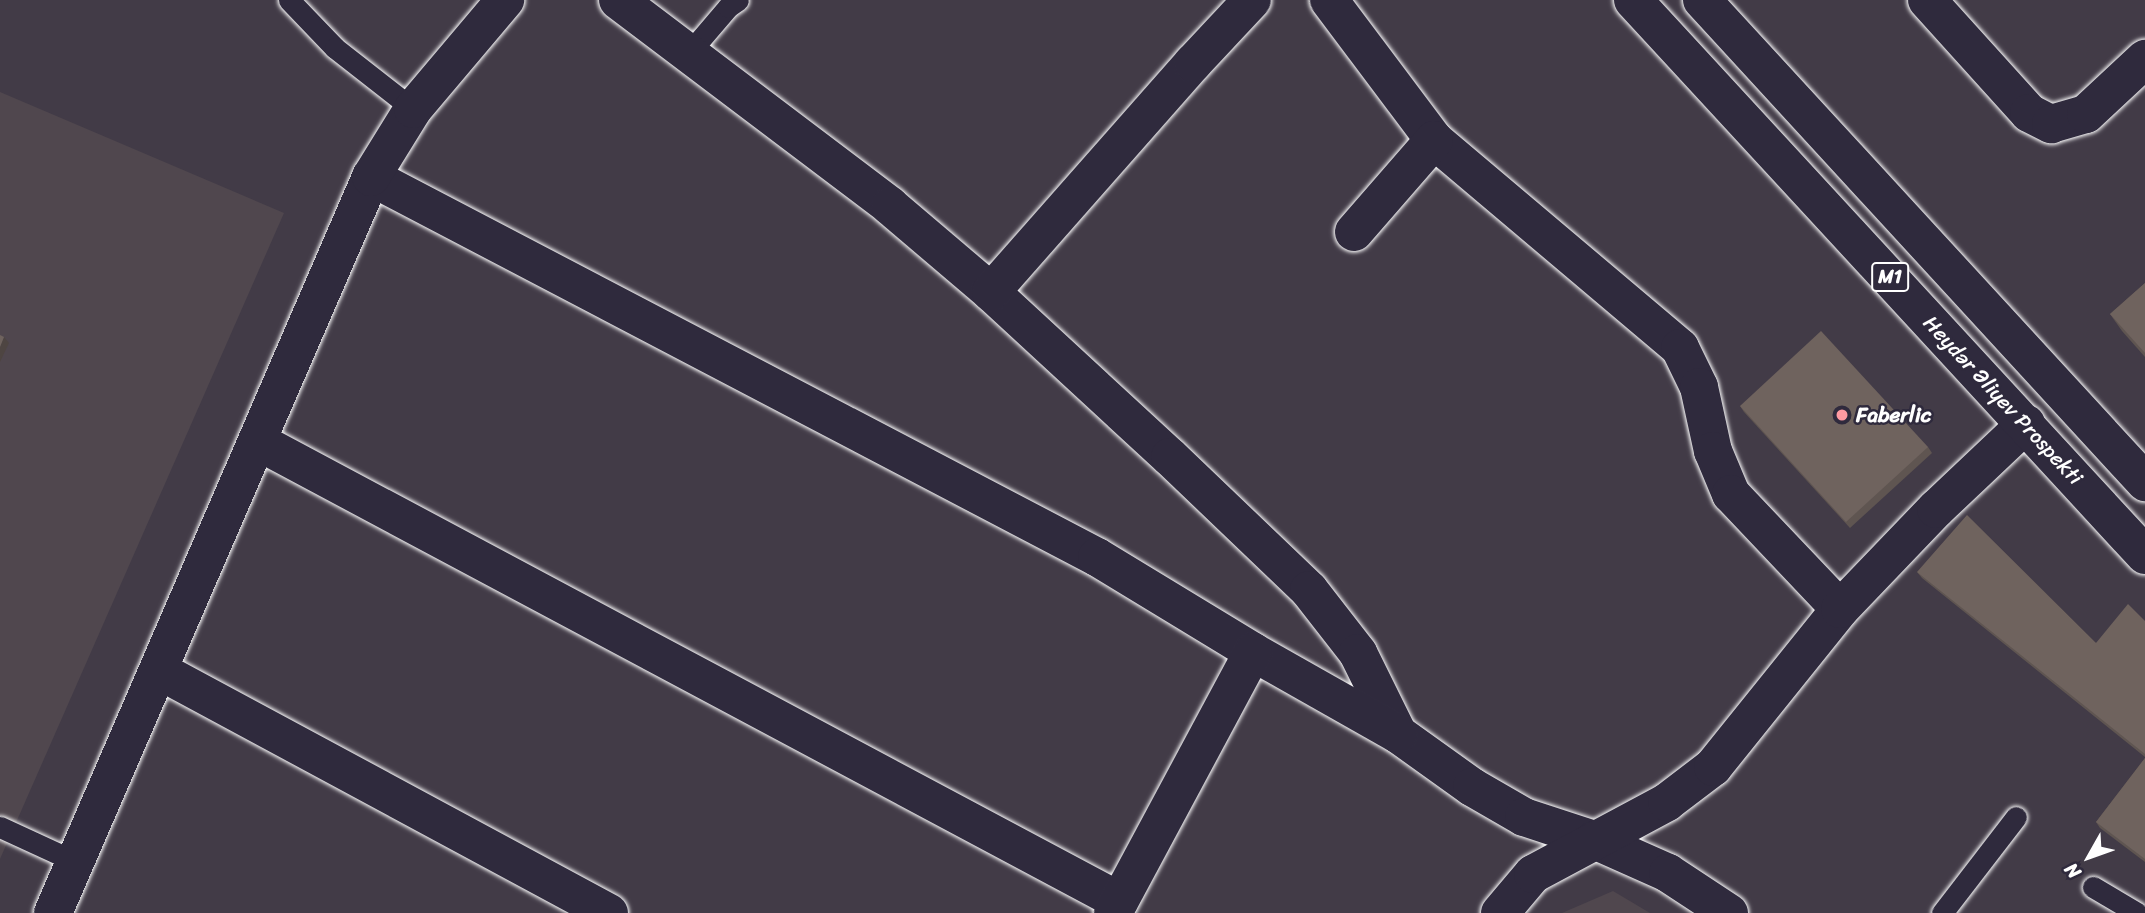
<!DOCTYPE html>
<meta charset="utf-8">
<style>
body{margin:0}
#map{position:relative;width:2145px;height:913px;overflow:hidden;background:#423b47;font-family:Sriracha,sans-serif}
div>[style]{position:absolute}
.built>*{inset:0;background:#50474e}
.roads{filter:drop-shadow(0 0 2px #fff) drop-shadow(0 0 2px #fff)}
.service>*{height:21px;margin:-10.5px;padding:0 10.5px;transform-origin:10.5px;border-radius:10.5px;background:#2f2a3d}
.minor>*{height:38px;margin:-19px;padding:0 19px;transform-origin:19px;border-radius:19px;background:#2f2a3d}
.trunk>*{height:38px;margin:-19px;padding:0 19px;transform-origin:19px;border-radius:19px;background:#2f2a3d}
.wall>*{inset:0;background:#5f5551}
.shaded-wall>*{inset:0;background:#4e4542}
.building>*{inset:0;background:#6f635e}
.dots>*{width:19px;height:19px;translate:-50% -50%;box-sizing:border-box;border:4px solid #2f2a3d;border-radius:50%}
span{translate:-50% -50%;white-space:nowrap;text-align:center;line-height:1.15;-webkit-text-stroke:5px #2f2a3d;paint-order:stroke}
.shield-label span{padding:2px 5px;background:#2f2a3d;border:2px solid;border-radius:5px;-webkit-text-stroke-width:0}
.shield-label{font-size:19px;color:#fff;font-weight:700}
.street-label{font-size:21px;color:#fff}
.poi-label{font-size:21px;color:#fff;font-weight:700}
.left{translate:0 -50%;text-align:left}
.north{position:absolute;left:2054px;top:822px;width:70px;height:70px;-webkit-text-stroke:5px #2f2a3d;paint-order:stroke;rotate:230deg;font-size:19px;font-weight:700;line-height:28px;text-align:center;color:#fff}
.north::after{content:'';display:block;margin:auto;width:24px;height:32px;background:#fff;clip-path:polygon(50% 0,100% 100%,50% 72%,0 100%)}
</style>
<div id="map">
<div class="built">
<i style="clip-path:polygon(0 92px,284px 213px,0 859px)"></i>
<i style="clip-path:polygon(1613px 891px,1650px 913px,1562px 913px)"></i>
</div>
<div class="roads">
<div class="service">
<i style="left:289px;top:0;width:66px;rotate:46.2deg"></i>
<i style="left:335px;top:48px;width:99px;rotate:38deg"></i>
<i style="left:687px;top:55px;width:63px;rotate:-49.5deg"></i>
<i style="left:728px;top:7px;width:12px;rotate:-35deg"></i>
<i style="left:0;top:827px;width:84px;rotate:24.7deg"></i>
<i style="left:2093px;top:887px;width:51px;rotate:30.6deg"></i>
<i style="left:1942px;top:913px;width:121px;rotate:-52.4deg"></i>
</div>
<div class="minor">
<i style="left:618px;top:0;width:341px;rotate:37.1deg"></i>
<i style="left:890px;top:206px;width:133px;rotate:40.4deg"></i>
<i style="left:991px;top:292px;width:243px;rotate:42.7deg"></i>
<i style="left:1170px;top:457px;width:192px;rotate:43.7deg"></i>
<i style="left:1309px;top:590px;width:80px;rotate:52.1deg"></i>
<i style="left:1358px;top:653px;width:90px;rotate:63.7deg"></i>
<i style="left:1398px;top:734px;width:91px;rotate:35.6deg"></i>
<i style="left:1472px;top:787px;width:60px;rotate:30deg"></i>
<i style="left:1524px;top:817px;width:74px;rotate:18.2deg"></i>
<i style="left:1594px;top:840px;width:81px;rotate:24deg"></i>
<i style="left:1668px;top:873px;width:73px;rotate:33.3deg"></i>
<i style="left:1329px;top:0;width:175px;rotate:53.1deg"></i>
<i style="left:1434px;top:140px;width:322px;rotate:40.2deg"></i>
<i style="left:1680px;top:348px;width:43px;rotate:64deg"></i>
<i style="left:1699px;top:387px;width:66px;rotate:77.7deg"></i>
<i style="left:1713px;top:451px;width:47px;rotate:67.3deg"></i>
<i style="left:1731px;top:494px;width:158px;rotate:46.5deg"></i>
<i style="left:1927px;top:0;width:152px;rotate:47.9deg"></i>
<i style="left:2029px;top:113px;width:25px;rotate:27deg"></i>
<i style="left:2051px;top:124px;width:36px;rotate:-16deg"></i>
<i style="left:2086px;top:114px;width:81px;rotate:-43deg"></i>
<i style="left:371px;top:177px;width:819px;rotate:27.63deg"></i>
<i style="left:1097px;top:557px;width:183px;rotate:31.3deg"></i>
<i style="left:1253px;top:652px;width:167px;rotate:29.5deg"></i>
<i style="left:1354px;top:232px;width:122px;rotate:-49deg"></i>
<i style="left:991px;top:292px;width:305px;rotate:-48.6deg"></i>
<i style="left:1193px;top:63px;width:86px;rotate:-46.9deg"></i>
<i style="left:259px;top:442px;width:975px;rotate:28.09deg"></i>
<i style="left:160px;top:671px;width:510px;rotate:28.32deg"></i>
<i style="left:53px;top:913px;width:802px;rotate:-66.63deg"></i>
<i style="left:371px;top:177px;width:80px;rotate:-58.3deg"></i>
<i style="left:413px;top:109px;width:143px;rotate:-49.8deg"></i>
<i style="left:1113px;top:913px;width:296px;rotate:-61.8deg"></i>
<i style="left:1500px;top:913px;width:51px;rotate:-49.8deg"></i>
<i style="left:1533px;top:874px;width:152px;rotate:-28.2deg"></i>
<i style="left:1667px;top:802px;width:58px;rotate:-37.3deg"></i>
<i style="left:1713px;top:767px;width:203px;rotate:-51.2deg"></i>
<i style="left:1840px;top:609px;width:139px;rotate:-46.2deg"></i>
<i style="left:1936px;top:509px;width:124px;rotate:-43.4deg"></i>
</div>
<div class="trunk">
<i style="left:1633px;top:0;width:755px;rotate:47.31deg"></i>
<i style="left:1702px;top:0;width:655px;rotate:47.41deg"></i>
</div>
</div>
<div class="wall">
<i style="clip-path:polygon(2145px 283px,2145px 357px,2122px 331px,2110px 314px)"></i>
<i style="clip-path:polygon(1740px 406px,1928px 447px,1932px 453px,1850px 528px,1744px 412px)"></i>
<i style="clip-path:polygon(1917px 572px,2096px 643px,2145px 621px,2145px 757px,1922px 578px)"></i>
<i style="clip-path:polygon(2145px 758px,2145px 862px,2100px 828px,2096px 822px)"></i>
</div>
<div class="shaded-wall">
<i style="clip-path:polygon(4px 337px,9px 343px,0 362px,0 347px)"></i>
</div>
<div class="building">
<i style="clip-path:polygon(2145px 283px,2145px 353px,2110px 314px)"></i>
<i style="clip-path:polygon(1821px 331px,1928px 447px,1846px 522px,1740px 406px)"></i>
<i style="clip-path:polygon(0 335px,4px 337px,0 347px)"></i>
<i style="clip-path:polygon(1967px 515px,2096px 643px,2128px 604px,2145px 621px,2145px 754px,1917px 572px)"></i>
<i style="clip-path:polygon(2145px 758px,2145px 859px,2096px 822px)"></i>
</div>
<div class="dots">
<i style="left:1842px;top:415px;background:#ff9aa2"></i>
</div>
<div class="shield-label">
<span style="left:1890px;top:277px">M1</span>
</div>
<div class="street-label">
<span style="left:2003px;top:400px;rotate:47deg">Heydər Əliyev Prospekti</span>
</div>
<div class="poi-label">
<span class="left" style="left:1856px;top:415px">Faberlic</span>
</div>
<div class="north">N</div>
</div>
